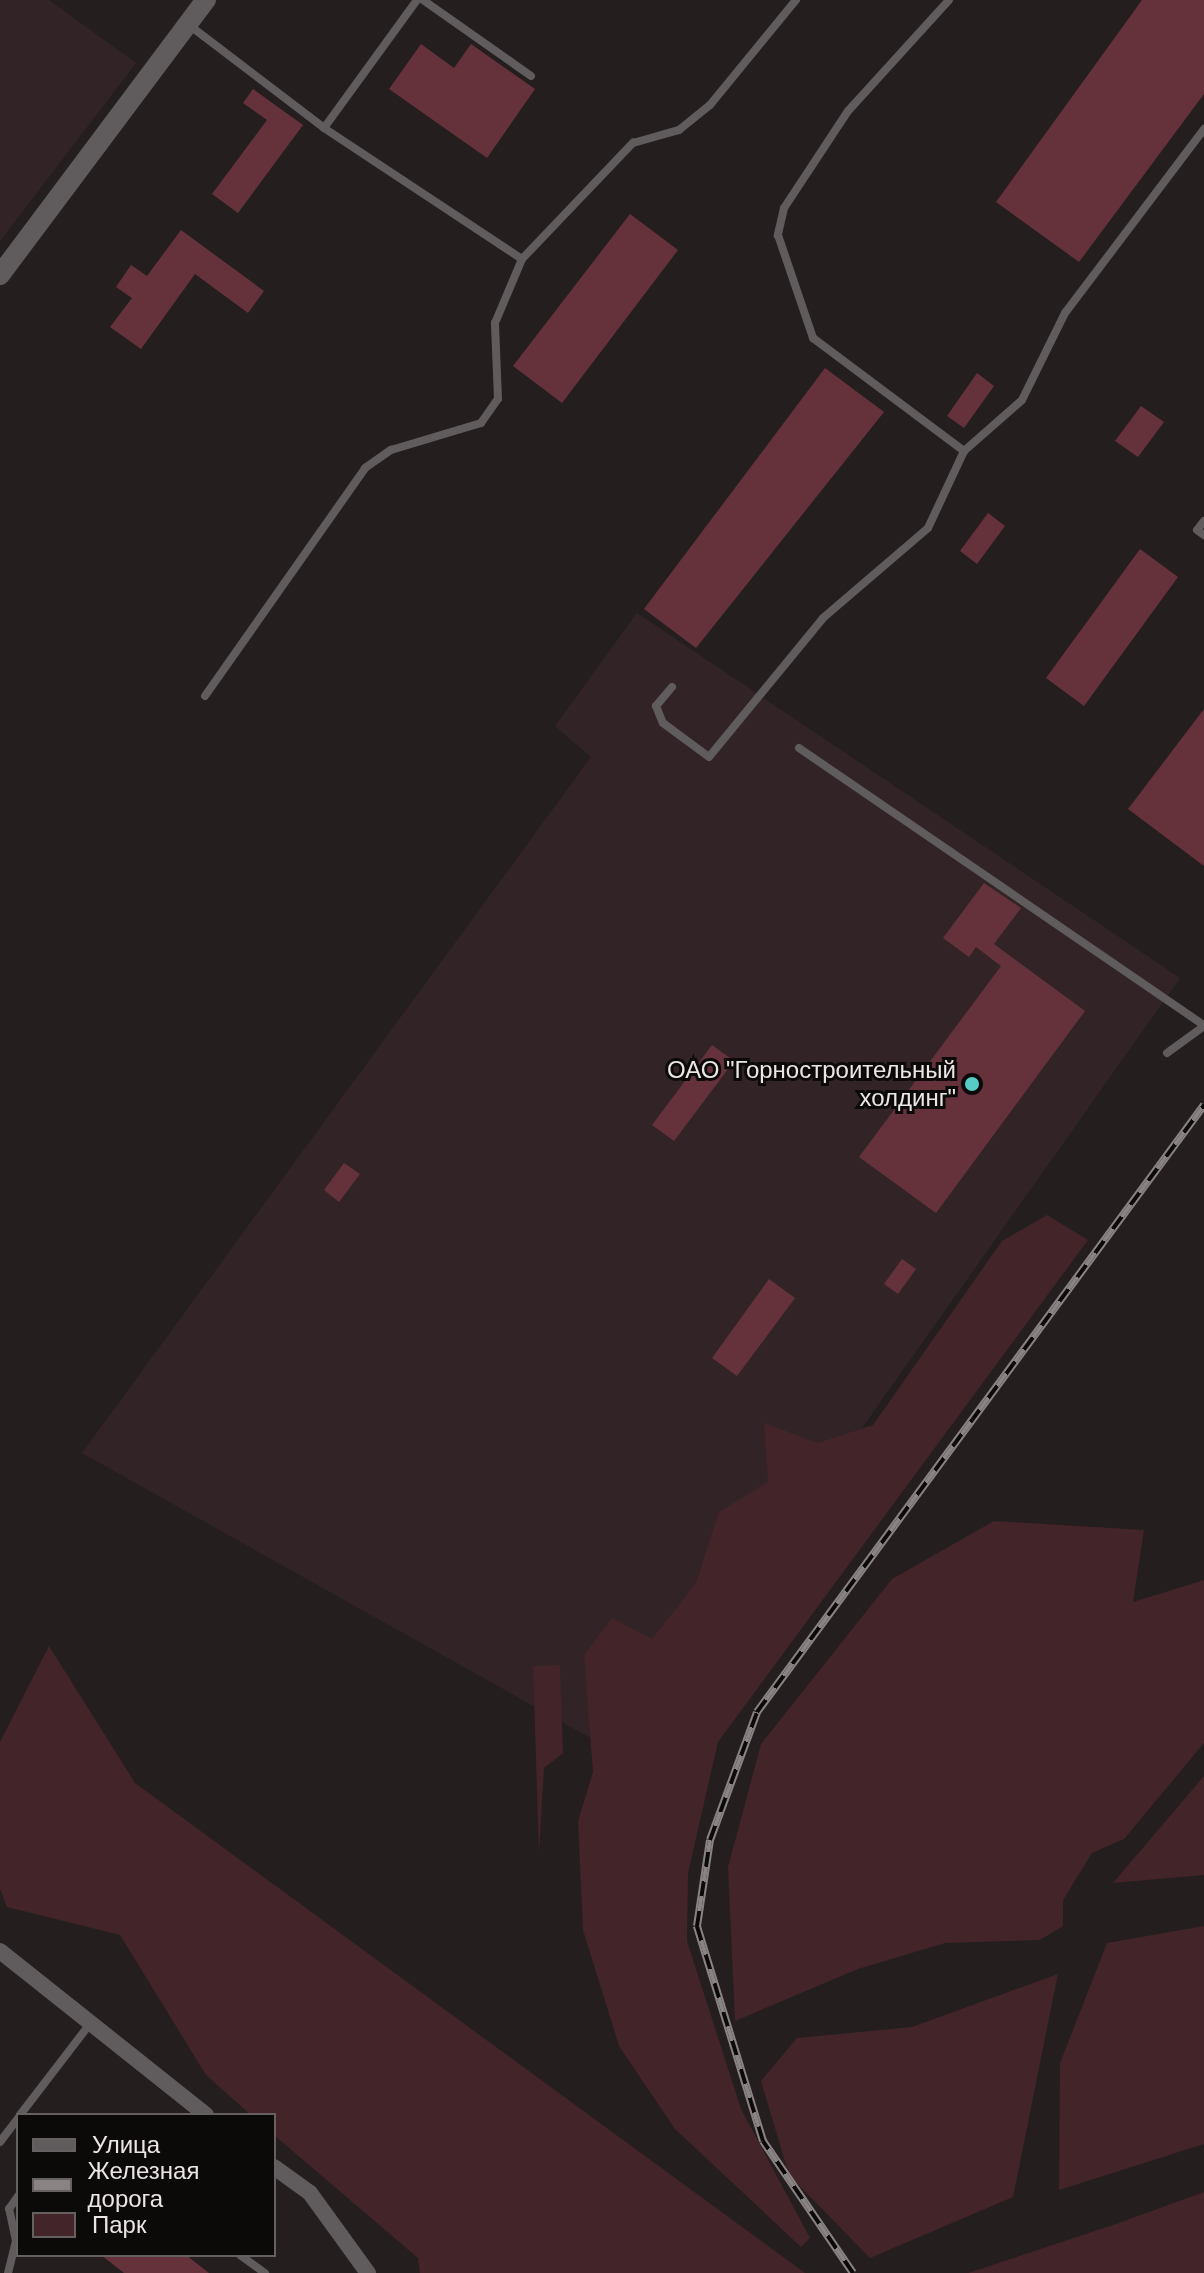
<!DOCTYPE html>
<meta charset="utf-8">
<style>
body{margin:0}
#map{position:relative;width:1204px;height:2273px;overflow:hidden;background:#251e1f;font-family:Arial,sans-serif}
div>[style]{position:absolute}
.built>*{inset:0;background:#322426}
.green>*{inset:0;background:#422429}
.building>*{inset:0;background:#65323c}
.service>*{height:8px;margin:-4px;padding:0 4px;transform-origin:4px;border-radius:4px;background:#605c5d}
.minor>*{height:16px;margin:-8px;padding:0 8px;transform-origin:8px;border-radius:8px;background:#605c5d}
.tertiary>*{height:20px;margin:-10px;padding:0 10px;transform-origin:10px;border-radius:10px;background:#605c5d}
.rail>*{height:8px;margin-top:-4px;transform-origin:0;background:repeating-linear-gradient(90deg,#0c0909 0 15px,#898384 0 30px);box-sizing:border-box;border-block:2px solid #898384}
.dots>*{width:22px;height:22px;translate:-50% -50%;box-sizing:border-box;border:4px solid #0c0909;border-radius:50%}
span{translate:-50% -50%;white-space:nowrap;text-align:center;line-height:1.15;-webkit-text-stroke:6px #0c0909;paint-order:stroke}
.poi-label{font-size:24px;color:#ebe5e6}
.right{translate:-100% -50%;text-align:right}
.legend{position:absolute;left:16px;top:2113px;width:260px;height:144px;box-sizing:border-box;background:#0c0909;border:2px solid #656161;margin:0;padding:10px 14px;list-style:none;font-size:24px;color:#ebe5e6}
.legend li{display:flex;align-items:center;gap:16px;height:40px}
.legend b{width:40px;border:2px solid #656161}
</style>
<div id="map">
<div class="built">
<i style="clip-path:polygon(0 0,49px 0,136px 63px,0 241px)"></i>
<i style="clip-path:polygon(637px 613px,1180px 978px,628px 1759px,82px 1453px,591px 757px,555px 726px)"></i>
</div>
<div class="green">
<i style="clip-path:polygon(1047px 1215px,1088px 1240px,718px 1742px,688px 1873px,687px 1941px,741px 2109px,810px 2238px,801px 2247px,675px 2129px,619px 2046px,583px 1930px,578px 1821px,593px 1772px,584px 1655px,612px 1618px,652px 1639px,696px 1583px,719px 1512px,768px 1482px,764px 1423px,818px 1443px,873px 1425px,1002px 1241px)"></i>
<i style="clip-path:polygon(994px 1521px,1144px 1530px,1133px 1602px,1204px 1580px,1204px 1743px,1124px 1839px,1092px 1853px,1063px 1900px,1063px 1926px,1040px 1940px,945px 1943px,858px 1969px,735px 2021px,728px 1867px,761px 1744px,892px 1579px)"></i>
<i style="clip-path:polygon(49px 1646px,135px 1783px,805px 2273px,420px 2273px,418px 2258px,274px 2135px,274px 2115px,251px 2115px,206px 2075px,120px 1935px,7px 1907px,0 1889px,0 1742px)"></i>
<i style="clip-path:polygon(560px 1665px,563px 1753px,544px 1768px,539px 1854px,533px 1666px)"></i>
<i style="clip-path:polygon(1204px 1776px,1204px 1875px,1113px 1883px)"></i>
<i style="clip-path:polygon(1204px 1926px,1204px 2144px,1059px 2190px,1060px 2063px,1107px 1943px)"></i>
<i style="clip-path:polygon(1058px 1974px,1013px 2197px,870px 2258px,789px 2175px,761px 2081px,797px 2038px,912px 2027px)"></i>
<i style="clip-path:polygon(1204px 2192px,1204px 2273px,968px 2273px,1116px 2224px)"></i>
</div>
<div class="building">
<i style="clip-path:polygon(1142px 0,1204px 0,1204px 94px,1079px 262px,996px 202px)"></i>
<i style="clip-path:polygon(421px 44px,454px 68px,471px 44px,535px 89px,487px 158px,389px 89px)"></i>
<i style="clip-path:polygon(253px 89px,303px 125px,238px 213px,212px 194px,267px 120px,243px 103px)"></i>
<i style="clip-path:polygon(630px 214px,678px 250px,562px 403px,513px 366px)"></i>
<i style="clip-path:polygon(181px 230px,264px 291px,248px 313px,195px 274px,141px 349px,110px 327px,132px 298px,116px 287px,131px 265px,147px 276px)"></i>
<i style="clip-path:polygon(825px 368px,884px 412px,696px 648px,644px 609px)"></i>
<i style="clip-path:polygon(977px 373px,994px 386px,964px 428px,947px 416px)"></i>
<i style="clip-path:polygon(1141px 406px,1164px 422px,1138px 457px,1115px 441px)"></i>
<i style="clip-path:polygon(988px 513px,1005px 526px,977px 564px,960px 551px)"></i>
<i style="clip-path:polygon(1140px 549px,1178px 577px,1084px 706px,1046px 678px)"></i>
<i style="clip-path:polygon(1204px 709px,1204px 866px,1128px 809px)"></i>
<i style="clip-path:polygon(984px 883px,1021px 908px,994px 944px,1085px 1011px,936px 1213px,859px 1157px,1001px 966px,976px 947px,969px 957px,943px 938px)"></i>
<i style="clip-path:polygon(712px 1045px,734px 1061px,674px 1141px,652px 1125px)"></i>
<i style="clip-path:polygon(344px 1163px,360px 1174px,339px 1202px,324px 1190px)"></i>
<i style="clip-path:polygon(902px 1259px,916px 1269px,898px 1294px,884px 1284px)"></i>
<i style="clip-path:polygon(769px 1279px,795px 1298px,737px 1376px,712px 1358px)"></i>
<i style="clip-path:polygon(101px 2255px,186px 2255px,209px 2273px,124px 2273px)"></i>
</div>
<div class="service">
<i style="left:423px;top:0;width:132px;rotate:35.1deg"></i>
<i style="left:949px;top:0;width:150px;rotate:132.3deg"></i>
<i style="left:848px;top:111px;width:116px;rotate:123.4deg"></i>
<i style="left:784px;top:208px;width:28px;rotate:103deg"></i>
<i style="left:778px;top:235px;width:109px;rotate:71.2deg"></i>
<i style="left:813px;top:338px;width:189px;rotate:36.8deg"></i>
<i style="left:189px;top:25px;width:170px;rotate:37.3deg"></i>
<i style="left:324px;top:128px;width:237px;rotate:33.5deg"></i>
<i style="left:324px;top:128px;width:158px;rotate:-54deg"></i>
<i style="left:1204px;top:521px;width:11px;rotate:128deg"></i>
<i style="left:1197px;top:530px;width:9px;rotate:36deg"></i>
<i style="left:672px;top:687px;width:25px;rotate:130deg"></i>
<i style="left:656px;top:706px;width:18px;rotate:68deg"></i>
<i style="left:663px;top:723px;width:57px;rotate:36.5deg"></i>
<i style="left:709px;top:757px;width:180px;rotate:-50.6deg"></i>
<i style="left:823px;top:618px;width:138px;rotate:-40.6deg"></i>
<i style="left:928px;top:528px;width:85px;rotate:-64.9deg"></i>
<i style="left:964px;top:451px;width:77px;rotate:-41.3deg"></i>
<i style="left:1022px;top:400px;width:97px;rotate:-63.7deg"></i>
<i style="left:1065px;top:313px;width:231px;rotate:-52.9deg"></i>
<i style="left:205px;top:696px;width:279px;rotate:-54.9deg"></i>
<i style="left:365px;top:468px;width:32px;rotate:-35deg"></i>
<i style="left:391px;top:450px;width:94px;rotate:-16.7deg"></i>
<i style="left:481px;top:423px;width:29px;rotate:-55deg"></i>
<i style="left:498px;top:399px;width:76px;rotate:-92.3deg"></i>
<i style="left:495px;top:323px;width:69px;rotate:-67.1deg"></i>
<i style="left:522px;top:259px;width:161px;rotate:-46.3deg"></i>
<i style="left:633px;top:143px;width:48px;rotate:-15.8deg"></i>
<i style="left:679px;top:130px;width:40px;rotate:-39deg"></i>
<i style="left:710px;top:105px;width:136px;rotate:-50.7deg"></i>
<i style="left:799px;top:748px;width:491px;rotate:34.4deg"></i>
<i style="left:1167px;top:1053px;width:46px;rotate:-36.1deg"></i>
<i style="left:20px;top:2115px;width:118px;rotate:-52.5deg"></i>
<i style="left:0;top:2142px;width:30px;rotate:-53deg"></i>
<i style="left:240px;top:2255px;width:31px;rotate:36deg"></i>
<i style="left:8px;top:2273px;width:33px;rotate:-76deg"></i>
<i style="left:16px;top:2241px;width:33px;rotate:-102deg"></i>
<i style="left:9px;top:2209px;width:16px;rotate:-55deg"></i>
</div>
<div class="minor">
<i style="left:0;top:1951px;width:263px;rotate:38.5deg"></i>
<i style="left:274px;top:2167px;width:44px;rotate:35.8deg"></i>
<i style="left:310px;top:2193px;width:99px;rotate:54.1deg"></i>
</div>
<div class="tertiary">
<i style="left:0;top:275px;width:344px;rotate:-53.2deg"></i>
</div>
<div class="rail">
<i style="left:853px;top:2273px;width:160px;rotate:-124.3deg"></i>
<i style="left:763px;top:2141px;width:225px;rotate:-107.1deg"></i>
<i style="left:697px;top:1926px;width:87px;rotate:-81.4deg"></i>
<i style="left:710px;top:1840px;width:136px;rotate:-69.8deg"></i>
<i style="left:757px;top:1712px;width:754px;rotate:-53.63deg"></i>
</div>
<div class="dots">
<i style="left:972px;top:1084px;background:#55cdc6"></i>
</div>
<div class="poi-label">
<span class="right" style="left:956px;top:1084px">ОАО "Горностроительный<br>холдинг"</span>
</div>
<ul class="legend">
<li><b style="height:10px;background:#605c5d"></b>Улица</li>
<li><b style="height:10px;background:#898384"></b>Железная дорога</li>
<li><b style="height:22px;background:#422429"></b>Парк</li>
</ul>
</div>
